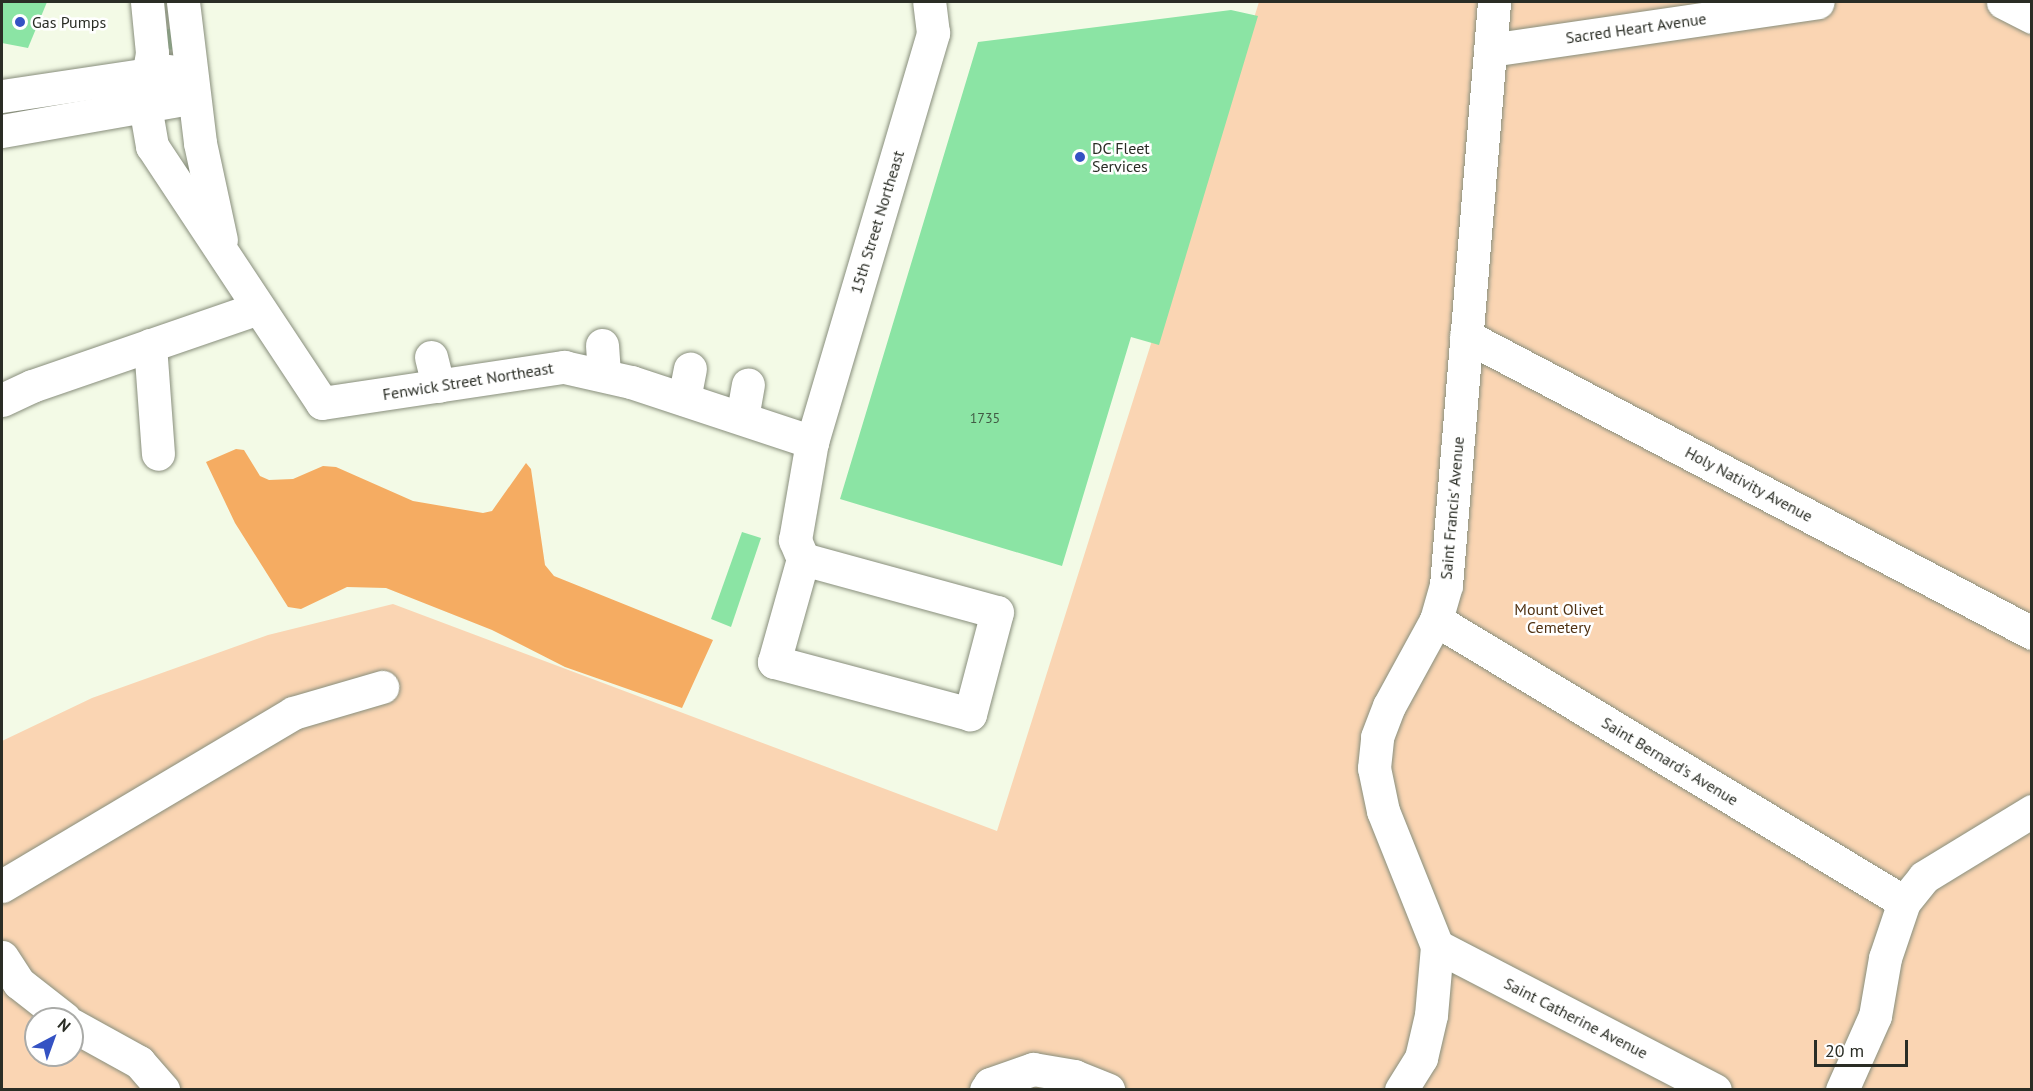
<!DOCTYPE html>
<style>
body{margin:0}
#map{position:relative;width:2033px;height:1091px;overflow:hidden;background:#f3fae6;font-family:"PT Sans",sans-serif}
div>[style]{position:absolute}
.green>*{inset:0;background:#fad5b3}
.forest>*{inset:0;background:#f5ac62}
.building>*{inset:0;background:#8be4a4}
.roads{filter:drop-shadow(0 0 2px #888e7c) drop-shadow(0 0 2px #888e7c)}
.minor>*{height:33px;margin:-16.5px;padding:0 16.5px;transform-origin:16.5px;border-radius:16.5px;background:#fff}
.dots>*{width:16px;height:16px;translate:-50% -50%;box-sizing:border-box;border:3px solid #fff;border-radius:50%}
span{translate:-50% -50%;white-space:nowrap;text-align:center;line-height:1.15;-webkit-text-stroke:5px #fff;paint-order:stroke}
.number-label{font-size:14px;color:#425b45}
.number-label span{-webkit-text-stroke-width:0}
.poi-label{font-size:16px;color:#2a2d25}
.left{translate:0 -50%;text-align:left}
.street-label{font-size:16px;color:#2a2d25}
.park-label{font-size:16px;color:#513314}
.frame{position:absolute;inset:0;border:3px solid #2a2d25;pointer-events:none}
.north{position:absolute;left:24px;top:1007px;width:60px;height:60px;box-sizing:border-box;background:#fff;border:2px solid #aaaba8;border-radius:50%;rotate:41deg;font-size:16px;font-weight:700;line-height:24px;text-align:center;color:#2a2d25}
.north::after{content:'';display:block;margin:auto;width:21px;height:27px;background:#3452c3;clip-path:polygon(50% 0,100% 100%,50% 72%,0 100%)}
.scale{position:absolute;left:1814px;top:1040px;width:94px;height:27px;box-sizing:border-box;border:3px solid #2a2d25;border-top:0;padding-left:8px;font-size:18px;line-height:21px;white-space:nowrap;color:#2a2d25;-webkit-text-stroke:4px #fff;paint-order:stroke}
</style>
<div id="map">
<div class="green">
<i style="clip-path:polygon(evenodd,1259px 2px,2031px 2px,2031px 1089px,2px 1090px,2px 741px,92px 698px,268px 635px,393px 604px,997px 831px,1259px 2px,36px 1019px,72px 1019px,72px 1055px,36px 1055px,36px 1019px)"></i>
</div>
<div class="forest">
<i style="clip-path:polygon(236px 449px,244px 450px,260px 476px,269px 480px,293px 479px,323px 466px,336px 467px,413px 501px,483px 513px,492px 511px,526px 463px,531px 469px,545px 565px,554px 576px,713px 640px,682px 708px,565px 667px,492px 630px,386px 588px,347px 587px,301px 609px,288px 607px,235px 523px,206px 462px)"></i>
</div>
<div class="building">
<i style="clip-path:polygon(2px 2px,47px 2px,28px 48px,2px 43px)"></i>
<i style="clip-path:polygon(1231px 10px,1258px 16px,1159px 345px,1131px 337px,1062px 566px,840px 499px,978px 42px)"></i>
<i style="clip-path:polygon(177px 28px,180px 49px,163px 50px,161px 30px)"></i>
<i style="clip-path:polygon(742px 532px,761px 538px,731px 627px,711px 619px)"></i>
</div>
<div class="roads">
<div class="minor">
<i style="left:147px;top:2px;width:51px;rotate:84.4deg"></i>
<i style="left:152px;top:53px;width:48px;rotate:99.7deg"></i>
<i style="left:144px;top:100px;width:47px;rotate:80.1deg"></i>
<i style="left:152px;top:146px;width:308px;rotate:56.5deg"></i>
<i style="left:322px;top:403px;width:245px;rotate:-8.5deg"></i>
<i style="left:564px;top:367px;width:69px;rotate:12.6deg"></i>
<i style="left:631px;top:382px;width:191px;rotate:18.3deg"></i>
<i style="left:183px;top:2px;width:142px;rotate:83.1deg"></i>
<i style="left:200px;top:143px;width:99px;rotate:77.8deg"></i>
<i style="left:2003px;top:2px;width:33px;rotate:27deg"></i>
<i style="left:1490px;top:50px;width:331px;rotate:-8.3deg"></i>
<i style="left:2px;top:96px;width:169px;rotate:-8.5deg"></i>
<i style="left:2px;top:131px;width:195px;rotate:-10deg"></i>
<i style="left:1466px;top:336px;width:639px;rotate:27.69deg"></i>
<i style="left:150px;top:345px;width:109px;rotate:85.8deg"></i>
<i style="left:602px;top:345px;width:30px;rotate:86deg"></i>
<i style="left:431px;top:357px;width:30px;rotate:76deg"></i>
<i style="left:684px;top:399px;width:31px;rotate:-79deg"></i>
<i style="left:2px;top:400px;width:33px;rotate:-25deg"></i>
<i style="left:32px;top:386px;width:239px;rotate:-19deg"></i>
<i style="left:742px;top:418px;width:34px;rotate:-80deg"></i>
<i style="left:803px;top:559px;width:201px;rotate:15.3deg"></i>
<i style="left:997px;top:612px;width:106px;rotate:104.8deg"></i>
<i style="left:970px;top:714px;width:203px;rotate:-165.1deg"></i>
<i style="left:774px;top:662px;width:107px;rotate:-74.3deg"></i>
<i style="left:803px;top:559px;width:21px;rotate:-113deg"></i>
<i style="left:795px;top:540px;width:99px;rotate:-80.2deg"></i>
<i style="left:812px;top:442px;width:427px;rotate:-73.5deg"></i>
<i style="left:933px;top:33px;width:31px;rotate:-97deg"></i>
<i style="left:1436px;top:620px;width:546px;rotate:31.07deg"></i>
<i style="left:2px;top:886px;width:339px;rotate:-30.7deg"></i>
<i style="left:293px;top:713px;width:93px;rotate:-16.3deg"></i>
<i style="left:1437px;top:946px;width:313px;rotate:27.4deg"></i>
<i style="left:2px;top:957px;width:31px;rotate:57deg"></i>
<i style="left:19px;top:983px;width:58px;rotate:38deg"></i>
<i style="left:72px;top:1025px;width:77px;rotate:28.9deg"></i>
<i style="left:139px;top:1062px;width:37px;rotate:49deg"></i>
<i style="left:986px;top:1090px;width:7px;rotate:-56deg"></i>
<i style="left:990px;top:1084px;width:46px;rotate:-19.2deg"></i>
<i style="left:1033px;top:1069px;width:42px;rotate:9.7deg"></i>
<i style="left:1074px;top:1076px;width:37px;rotate:22deg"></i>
<i style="left:1401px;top:1090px;width:38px;rotate:-58deg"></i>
<i style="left:1421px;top:1058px;width:44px;rotate:-76.9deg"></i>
<i style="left:1431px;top:1015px;width:69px;rotate:-85deg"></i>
<i style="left:1437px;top:946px;width:145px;rotate:-111.8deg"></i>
<i style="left:1383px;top:811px;width:44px;rotate:-101.8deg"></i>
<i style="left:1374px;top:768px;width:31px;rotate:-84deg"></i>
<i style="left:1377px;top:737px;width:33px;rotate:-69deg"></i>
<i style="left:1389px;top:706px;width:98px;rotate:-61.3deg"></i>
<i style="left:1436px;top:620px;width:36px;rotate:-74deg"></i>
<i style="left:1446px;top:585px;width:585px;rotate:-85.29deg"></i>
<i style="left:1842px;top:1090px;width:81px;rotate:-66deg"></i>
<i style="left:1875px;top:1016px;width:59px;rotate:-80.2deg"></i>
<i style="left:1885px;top:958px;width:59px;rotate:-71.3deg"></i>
<i style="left:1904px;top:902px;width:32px;rotate:-51deg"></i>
<i style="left:1924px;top:877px;width:127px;rotate:-31.4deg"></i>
</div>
</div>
<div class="dots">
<i style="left:20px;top:22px;background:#3452c3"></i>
<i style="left:1080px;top:157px;background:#3452c3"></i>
</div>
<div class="number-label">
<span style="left:985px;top:418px">1735</span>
</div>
<div class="poi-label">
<span class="left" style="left:32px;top:22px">Gas Pumps</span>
<span class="left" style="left:1092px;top:157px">DC Fleet<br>Services</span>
</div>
<div class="street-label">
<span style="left:1636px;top:28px;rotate:-8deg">Sacred Heart Avenue</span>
<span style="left:877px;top:222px;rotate:-73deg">15th Street Northeast</span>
<span style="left:468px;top:381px;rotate:-9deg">Fenwick Street Northeast</span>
<span style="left:1749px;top:484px;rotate:28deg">Holy Nativity Avenue</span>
<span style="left:1452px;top:508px;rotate:-85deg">Saint Francis' Avenue</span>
<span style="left:1670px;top:761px;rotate:31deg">Saint Bernard's Avenue</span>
<span style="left:1576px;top:1018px;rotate:27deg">Saint Catherine Avenue</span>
</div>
<div class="park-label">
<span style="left:1559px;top:618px">Mount Olivet<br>Cemetery</span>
</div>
<div class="frame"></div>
<div class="north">N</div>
<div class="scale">20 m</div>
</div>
